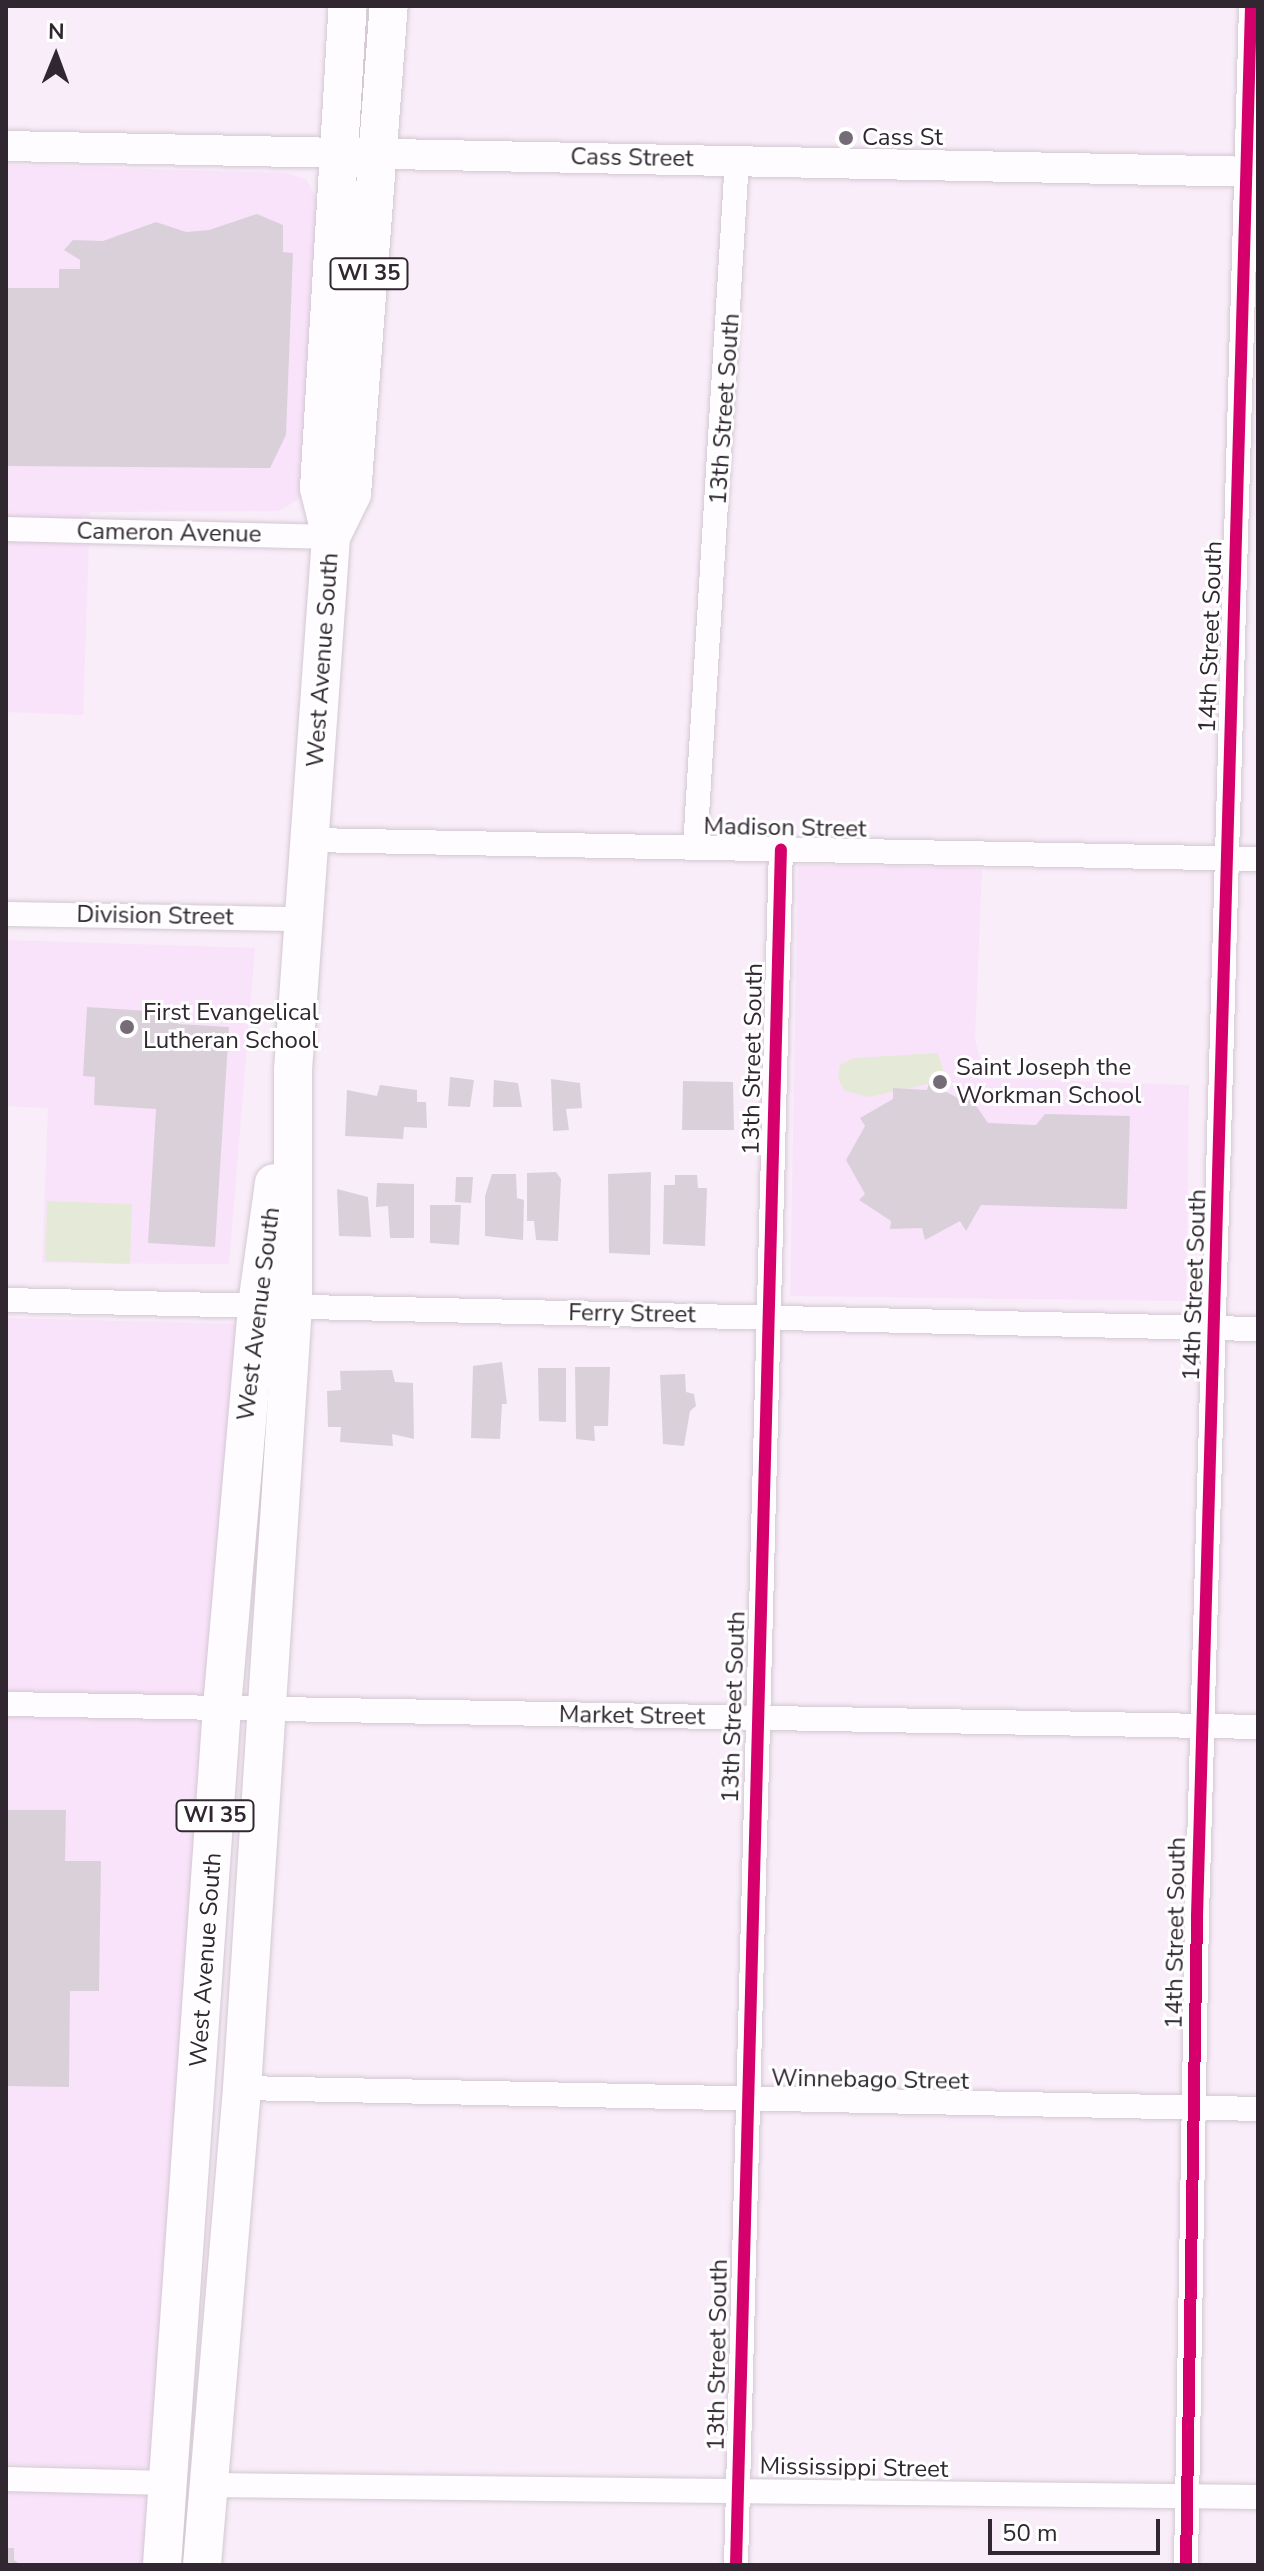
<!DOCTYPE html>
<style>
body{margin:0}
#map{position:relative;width:1264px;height:2571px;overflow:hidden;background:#f8edf8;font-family:"Nunito Sans",sans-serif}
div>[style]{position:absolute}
.built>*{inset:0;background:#f9e3fa}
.green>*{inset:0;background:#e5ead8}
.building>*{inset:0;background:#dad0da}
.roads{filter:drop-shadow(0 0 2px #d2c8d2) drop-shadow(0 0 2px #d2c8d2)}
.minor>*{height:24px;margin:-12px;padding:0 12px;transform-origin:12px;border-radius:12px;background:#fefcfe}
.tertiary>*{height:30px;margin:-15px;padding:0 15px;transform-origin:15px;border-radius:15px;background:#fefcfe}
.primary>*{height:38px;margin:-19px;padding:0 19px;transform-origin:19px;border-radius:19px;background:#fefcfe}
.cycleway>*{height:12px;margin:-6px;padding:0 6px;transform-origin:6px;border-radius:6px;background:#d6006c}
.dots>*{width:22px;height:22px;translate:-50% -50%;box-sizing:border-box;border:4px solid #fff;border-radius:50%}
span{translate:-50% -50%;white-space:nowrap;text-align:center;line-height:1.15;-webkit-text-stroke:6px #fff;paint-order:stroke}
.shield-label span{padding:2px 6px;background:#fff;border:2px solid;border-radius:6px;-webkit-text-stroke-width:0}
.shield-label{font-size:22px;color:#302731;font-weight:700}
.poi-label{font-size:24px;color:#302731}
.left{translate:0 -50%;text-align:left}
.street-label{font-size:24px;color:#302731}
.frame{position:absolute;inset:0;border:8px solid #302731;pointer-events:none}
.north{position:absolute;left:16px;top:16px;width:80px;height:80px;-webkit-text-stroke:6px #fff;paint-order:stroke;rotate:1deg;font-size:22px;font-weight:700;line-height:32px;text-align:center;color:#302731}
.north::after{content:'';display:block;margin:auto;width:28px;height:36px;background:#302731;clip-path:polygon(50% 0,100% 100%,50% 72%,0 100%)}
.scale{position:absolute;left:988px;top:2519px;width:172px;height:36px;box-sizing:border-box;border:4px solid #302731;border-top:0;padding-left:10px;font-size:24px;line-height:28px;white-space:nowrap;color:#302731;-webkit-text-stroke:6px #fff;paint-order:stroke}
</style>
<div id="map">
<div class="built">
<i style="clip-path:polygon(6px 165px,286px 173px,307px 180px,318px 202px,304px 496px,279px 511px,90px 512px,83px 715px,6px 712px)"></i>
<i style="clip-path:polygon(798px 865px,982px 868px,975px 1039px,985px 1078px,1189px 1085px,1186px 1301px,790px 1296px)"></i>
<i style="clip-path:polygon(6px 940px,255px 948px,229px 1264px,42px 1263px,48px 1108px,6px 1106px)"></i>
<i style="clip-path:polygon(6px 1318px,237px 1324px,154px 2468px,6px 2464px)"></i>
<i style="clip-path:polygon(6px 2479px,209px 2485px,202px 2565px,6px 2565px)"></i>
</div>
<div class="green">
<i style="clip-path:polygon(938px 1053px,946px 1080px,869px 1097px,845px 1091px,838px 1079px,840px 1065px,854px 1058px)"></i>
<i style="clip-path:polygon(47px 1201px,132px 1204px,130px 1264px,45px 1261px)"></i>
</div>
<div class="building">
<i style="clip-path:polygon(257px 214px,283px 225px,283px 252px,293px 253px,286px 435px,270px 468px,6px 466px,6px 288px,59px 288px,59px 269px,80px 269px,80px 260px,64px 250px,73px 240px,103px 241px,156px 222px,186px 232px,209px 230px)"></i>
<i style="clip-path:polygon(87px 1007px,179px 1013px,178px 1024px,229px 1027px,215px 1247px,148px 1243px,156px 1109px,94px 1105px,95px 1077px,83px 1076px)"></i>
<i style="clip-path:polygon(450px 1077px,474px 1080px,470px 1107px,448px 1106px)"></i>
<i style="clip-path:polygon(551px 1079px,580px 1083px,582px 1108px,566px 1109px,569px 1130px,553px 1131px)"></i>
<i style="clip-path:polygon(494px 1080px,518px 1083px,522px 1107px,493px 1107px)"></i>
<i style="clip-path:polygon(683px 1081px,733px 1082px,734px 1130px,682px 1130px)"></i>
<i style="clip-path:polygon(929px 1083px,962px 1100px,968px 1094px,988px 1123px,1036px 1125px,1045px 1114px,1130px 1116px,1127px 1209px,981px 1205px,966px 1231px,960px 1221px,925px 1240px,922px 1228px,890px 1229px,891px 1221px,859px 1200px,865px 1194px,846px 1160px,865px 1126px,860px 1118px,893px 1099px,893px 1088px,927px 1090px)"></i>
<i style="clip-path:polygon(380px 1085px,417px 1090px,417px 1102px,426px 1102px,427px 1128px,404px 1127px,403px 1139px,345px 1136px,347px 1090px,377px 1096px)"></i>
<i style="clip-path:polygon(556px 1172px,561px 1179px,558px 1241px,536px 1240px,534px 1221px,527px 1221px,527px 1173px)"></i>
<i style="clip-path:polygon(651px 1172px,650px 1255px,609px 1253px,608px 1174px)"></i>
<i style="clip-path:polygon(492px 1174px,516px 1174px,517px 1198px,524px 1200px,523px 1240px,485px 1236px,485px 1196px)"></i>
<i style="clip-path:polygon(675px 1175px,697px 1175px,698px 1188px,707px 1188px,705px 1246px,663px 1244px,664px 1185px,675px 1185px)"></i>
<i style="clip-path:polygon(456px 1177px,473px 1177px,471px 1203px,455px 1202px)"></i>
<i style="clip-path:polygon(377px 1183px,414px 1184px,414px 1238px,390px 1238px,388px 1206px,376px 1207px)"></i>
<i style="clip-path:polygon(337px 1189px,368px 1197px,371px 1237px,339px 1236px)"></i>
<i style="clip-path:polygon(430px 1205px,461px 1205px,459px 1245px,430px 1243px)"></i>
<i style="clip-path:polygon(502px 1362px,507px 1404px,502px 1404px,500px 1439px,471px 1438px,473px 1366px)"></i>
<i style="clip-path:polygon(575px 1367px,610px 1367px,608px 1426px,594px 1426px,595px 1441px,576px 1439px)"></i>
<i style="clip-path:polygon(538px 1368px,566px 1368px,566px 1422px,539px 1421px)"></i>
<i style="clip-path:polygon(392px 1370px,395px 1382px,413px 1383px,414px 1439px,392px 1434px,393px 1446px,340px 1442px,341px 1427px,328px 1427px,327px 1391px,341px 1390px,340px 1371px)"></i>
<i style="clip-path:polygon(685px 1374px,686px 1392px,694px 1394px,696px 1406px,690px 1411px,684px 1446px,663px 1444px,660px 1375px)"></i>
<i style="clip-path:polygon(6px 1810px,66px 1810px,65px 1861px,101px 1861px,99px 1991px,70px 1991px,69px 2087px,6px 2086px)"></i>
<i style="clip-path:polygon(6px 2548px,14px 2548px,14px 2560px,21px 2565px,6px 2565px)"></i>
</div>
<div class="roads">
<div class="minor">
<i style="left:6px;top:529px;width:325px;rotate:1.4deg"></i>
<i style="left:311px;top:840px;width:947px;rotate:1.15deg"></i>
<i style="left:695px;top:848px;width:689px;rotate:-86.51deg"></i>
<i style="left:6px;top:914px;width:299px;rotate:1deg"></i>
<i style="left:6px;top:1300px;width:1252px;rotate:1.33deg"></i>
<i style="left:6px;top:1704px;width:1252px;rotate:1.05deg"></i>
<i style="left:242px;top:2088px;width:1016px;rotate:1.18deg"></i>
<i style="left:6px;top:2479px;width:162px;rotate:1.4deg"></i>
<i style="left:209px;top:2485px;width:1049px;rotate:0.66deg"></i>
<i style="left:736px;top:2565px;width:1716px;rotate:-88.5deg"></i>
<i style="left:1186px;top:2565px;width:649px;rotate:-89.03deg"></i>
<i style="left:1197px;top:1916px;width:1911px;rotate:-88.38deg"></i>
</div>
<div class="tertiary">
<i style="left:6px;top:146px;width:1252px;rotate:1.19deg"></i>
</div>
<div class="primary">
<i style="left:331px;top:537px;width:48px;rotate:-64deg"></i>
<i style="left:352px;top:494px;width:489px;rotate:-85.7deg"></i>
<i style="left:162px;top:2565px;width:860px;rotate:-86deg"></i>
<i style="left:222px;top:1707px;width:404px;rotate:-85deg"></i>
<i style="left:257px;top:1305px;width:123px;rotate:-82.1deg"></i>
<i style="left:202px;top:2565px;width:479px;rotate:-85.2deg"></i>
<i style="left:242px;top:2088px;width:784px;rotate:-86.27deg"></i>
<i style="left:293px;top:1306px;width:236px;rotate:-90deg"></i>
<i style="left:293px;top:1070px;width:534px;rotate:-85.92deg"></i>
<i style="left:331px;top:537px;width:50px;rotate:-103.8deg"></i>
<i style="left:319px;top:488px;width:483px;rotate:-86.6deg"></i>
</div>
</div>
<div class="cycleway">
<i style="left:736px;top:2565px;width:1716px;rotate:-88.5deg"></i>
<i style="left:1186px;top:2565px;width:649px;rotate:-89.03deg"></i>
<i style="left:1197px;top:1916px;width:1911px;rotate:-88.38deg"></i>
</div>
<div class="dots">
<i style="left:846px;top:138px;background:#766c77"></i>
<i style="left:127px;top:1027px;background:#766c77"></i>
<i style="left:940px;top:1082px;background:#766c77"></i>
</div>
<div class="shield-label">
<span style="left:369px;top:274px">WI 35</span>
<span style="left:215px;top:1816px">WI 35</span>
</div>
<div class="poi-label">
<span class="left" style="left:862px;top:138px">Cass St</span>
<span class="left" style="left:143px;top:1027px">First Evangelical<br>Lutheran School</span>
<span class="left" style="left:956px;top:1082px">Saint Joseph the<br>Workman School</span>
</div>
<div class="street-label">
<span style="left:632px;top:158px;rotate:1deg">Cass Street</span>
<span style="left:725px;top:409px;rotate:-86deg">13th Street South</span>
<span style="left:169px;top:533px;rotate:1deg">Cameron Avenue</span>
<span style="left:1211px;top:637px;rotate:-88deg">14th Street South</span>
<span style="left:323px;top:660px;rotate:-86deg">West Avenue South</span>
<span style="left:785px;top:828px;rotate:1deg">Madison Street</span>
<span style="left:155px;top:916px;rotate:1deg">Division Street</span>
<span style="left:753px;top:1059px;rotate:-89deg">13th Street South</span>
<span style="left:1195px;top:1285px;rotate:-88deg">14th Street South</span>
<span style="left:259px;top:1314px;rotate:-83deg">West Avenue South</span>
<span style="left:632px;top:1314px;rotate:1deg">Ferry Street</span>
<span style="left:734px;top:1707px;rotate:-88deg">13th Street South</span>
<span style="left:632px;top:1716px;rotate:1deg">Market Street</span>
<span style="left:1176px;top:1933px;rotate:-89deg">14th Street South</span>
<span style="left:206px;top:1960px;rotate:-86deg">West Avenue South</span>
<span style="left:870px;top:2080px;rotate:1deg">Winnebago Street</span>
<span style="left:718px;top:2355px;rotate:-89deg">13th Street South</span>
<span style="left:854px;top:2468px;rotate:1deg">Mississippi Street</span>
</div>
<div class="frame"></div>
<div class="north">N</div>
<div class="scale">50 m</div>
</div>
